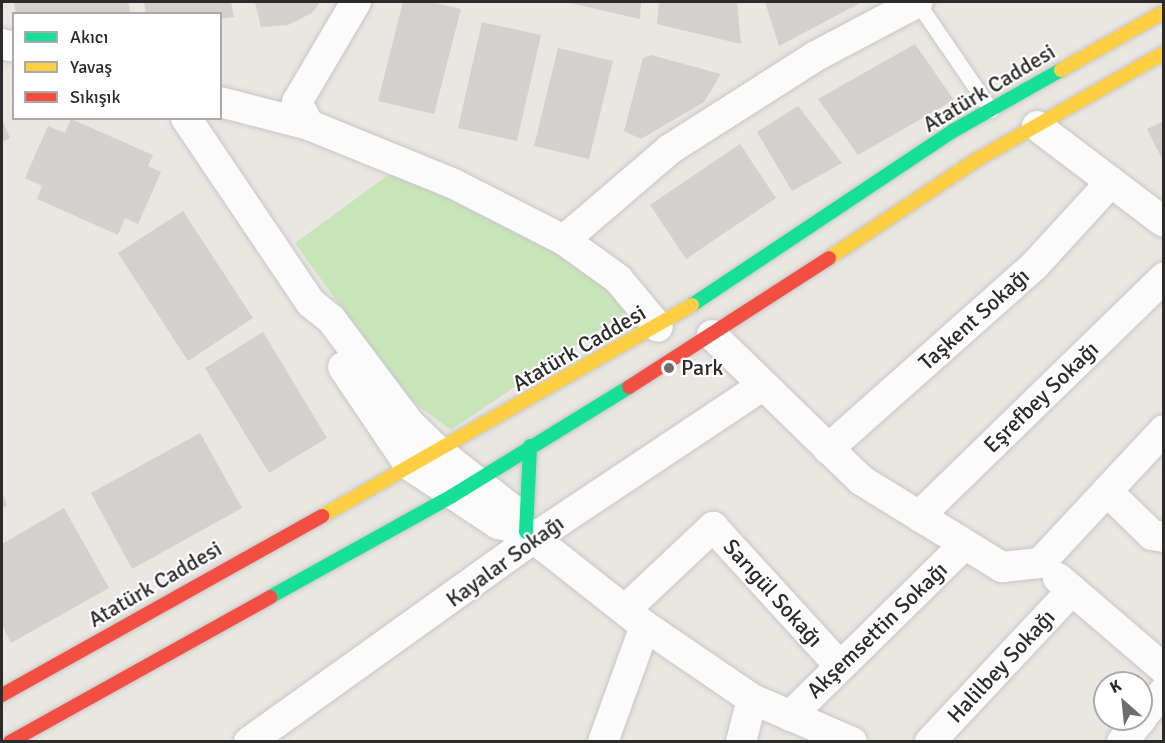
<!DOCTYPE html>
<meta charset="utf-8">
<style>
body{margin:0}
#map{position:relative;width:1165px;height:743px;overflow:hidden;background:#eae7e2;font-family:Signika,sans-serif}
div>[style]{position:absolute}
.green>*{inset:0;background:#c8e5ba}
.building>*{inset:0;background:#d3d0cd}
.roads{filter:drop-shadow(0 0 2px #c7c6c6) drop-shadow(0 0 2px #c7c6c6)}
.lane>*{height:15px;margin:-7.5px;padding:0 7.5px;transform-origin:7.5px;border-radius:7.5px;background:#fcfbfb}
.street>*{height:30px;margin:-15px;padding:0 15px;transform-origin:15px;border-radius:15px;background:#fcfbfb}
.fast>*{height:14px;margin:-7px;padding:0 7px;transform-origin:7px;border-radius:7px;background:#16e098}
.slow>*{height:14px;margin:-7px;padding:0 7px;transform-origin:7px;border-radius:7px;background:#ffcf43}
.jam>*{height:14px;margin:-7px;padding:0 7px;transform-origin:7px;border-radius:7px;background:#f24e42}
.dots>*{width:16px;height:16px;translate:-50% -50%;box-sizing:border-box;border:3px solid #fff;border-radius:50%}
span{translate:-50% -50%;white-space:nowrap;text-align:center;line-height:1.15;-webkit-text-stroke:4.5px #fff;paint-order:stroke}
.street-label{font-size:22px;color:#2b2b2b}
.poi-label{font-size:22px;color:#2b2b2b}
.left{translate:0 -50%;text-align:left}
.frame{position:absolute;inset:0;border:3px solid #2b2b2b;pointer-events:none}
.legend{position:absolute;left:12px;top:12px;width:210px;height:108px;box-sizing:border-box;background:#fff;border:2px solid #aaa;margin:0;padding:8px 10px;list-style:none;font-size:18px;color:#2b2b2b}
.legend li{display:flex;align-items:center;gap:12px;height:30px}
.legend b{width:30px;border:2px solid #aaa}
.north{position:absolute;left:1093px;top:671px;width:60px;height:60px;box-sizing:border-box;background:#fff;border:2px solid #aaa;border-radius:50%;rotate:333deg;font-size:16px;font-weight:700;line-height:24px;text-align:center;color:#2b2b2b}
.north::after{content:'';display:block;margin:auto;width:21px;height:27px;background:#6e6d6b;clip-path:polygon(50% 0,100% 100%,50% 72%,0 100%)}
</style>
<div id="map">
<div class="green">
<i style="clip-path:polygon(391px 173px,585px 252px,632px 308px,451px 430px,405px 396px,295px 243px)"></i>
</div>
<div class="building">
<i style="clip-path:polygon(14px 2px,128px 2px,131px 14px,23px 14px,15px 11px)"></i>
<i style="clip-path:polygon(144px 2px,231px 2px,234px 17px,220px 19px,220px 14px,146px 14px)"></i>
<i style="clip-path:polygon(255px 2px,320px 2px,312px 13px,288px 25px,261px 27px)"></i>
<i style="clip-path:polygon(403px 2px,430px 2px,461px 9px,434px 114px,378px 101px)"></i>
<i style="clip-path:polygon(566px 2px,641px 2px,640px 19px)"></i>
<i style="clip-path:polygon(659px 2px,737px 2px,741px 44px,657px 24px)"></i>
<i style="clip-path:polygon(765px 2px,862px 2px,779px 46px)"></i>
<i style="clip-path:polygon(482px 22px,541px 35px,517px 141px,458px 128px)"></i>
<i style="clip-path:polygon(915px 44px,954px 100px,858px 155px,818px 99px)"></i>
<i style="clip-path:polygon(558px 48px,613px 61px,589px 159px,534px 146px)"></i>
<i style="clip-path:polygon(651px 55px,721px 74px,704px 102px,641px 139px,624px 131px,643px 58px)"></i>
<i style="clip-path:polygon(798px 106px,842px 163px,792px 191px,757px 132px)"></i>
<i style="clip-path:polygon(71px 119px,153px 155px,148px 166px,161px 172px,138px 224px,125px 218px,118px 235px,37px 199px,42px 186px,25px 178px,48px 126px,65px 133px)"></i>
<i style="clip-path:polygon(2px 120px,10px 138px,2px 142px)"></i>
<i style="clip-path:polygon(1164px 121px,1164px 163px,1147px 129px)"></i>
<i style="clip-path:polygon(740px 144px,776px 198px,686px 259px,650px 205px)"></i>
<i style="clip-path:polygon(183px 211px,253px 318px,188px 361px,118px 253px)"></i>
<i style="clip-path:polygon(263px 332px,327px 438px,269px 473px,205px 368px)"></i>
<i style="clip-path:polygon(200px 433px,242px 508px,132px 569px,91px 493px)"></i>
<i style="clip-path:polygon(2px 493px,7px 505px,2px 508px)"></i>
<i style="clip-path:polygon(64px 508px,109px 588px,11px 643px,2px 625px,2px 544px)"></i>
</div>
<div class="roads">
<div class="lane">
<i style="left:917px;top:2px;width:131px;rotate:55.6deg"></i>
</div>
<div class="street">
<i style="left:356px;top:2px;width:116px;rotate:120.5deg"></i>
<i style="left:297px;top:102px;width:26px;rotate:62deg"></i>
<i style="left:309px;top:125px;width:157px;rotate:22.1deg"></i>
<i style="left:454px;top:184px;width:123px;rotate:27deg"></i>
<i style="left:564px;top:240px;width:67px;rotate:35.8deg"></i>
<i style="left:618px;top:279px;width:62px;rotate:50.2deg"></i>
<i style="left:2px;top:44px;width:12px;rotate:14deg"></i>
<i style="left:220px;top:102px;width:92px;rotate:14.5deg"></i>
<i style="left:186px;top:118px;width:223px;rotate:56deg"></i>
<i style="left:311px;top:303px;width:26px;rotate:39deg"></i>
<i style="left:331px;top:319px;width:130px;rotate:53.1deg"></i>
<i style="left:409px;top:423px;width:40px;rotate:44deg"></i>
<i style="left:438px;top:451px;width:95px;rotate:38.2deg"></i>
<i style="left:513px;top:510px;width:21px;rotate:65deg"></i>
<i style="left:522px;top:529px;width:157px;rotate:38.3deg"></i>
<i style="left:645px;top:626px;width:130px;rotate:34.3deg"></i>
<i style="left:752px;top:699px;width:109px;rotate:23.3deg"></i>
<i style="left:1037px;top:126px;width:159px;rotate:37.1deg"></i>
<i style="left:564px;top:240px;width:140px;rotate:-40.6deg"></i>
<i style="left:670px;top:149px;width:173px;rotate:-32.5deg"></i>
<i style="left:816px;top:56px;width:115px;rotate:-27.9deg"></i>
<i style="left:712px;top:335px;width:208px;rotate:44.2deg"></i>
<i style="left:861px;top:480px;width:166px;rotate:31.7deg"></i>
<i style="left:1002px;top:567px;width:38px;rotate:-6deg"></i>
<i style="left:1040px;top:563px;width:182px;rotate:-47deg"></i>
<i style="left:343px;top:367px;width:118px;rotate:56deg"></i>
<i style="left:409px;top:465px;width:107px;rotate:33.5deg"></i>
<i style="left:498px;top:524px;width:25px;rotate:12deg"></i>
<i style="left:828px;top:449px;width:276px;rotate:-41.6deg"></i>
<i style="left:1034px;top:266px;width:114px;rotate:-47.5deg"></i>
<i style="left:1107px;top:491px;width:63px;rotate:44.4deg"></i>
<i style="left:1152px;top:535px;width:12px;rotate:9deg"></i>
<i style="left:919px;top:516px;width:342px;rotate:-44.2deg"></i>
<i style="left:1058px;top:578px;width:140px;rotate:40.6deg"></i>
<i style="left:626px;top:609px;width:120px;rotate:-43.3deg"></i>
<i style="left:713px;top:527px;width:188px;rotate:47.6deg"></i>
<i style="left:790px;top:716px;width:245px;rotate:-44.5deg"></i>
<i style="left:1141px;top:718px;width:35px;rotate:-49deg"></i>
<i style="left:249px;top:742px;width:350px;rotate:-35.6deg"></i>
<i style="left:534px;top:538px;width:275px;rotate:-33.7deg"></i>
<i style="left:603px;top:742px;width:123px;rotate:-70.1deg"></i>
<i style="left:741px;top:742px;width:44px;rotate:-75.7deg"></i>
<i style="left:930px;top:742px;width:208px;rotate:-46.9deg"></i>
<i style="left:1122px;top:742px;width:30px;rotate:-50deg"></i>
</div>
<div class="fast">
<i style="left:692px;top:305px;width:314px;rotate:-33.7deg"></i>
<i style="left:953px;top:131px;width:124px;rotate:-29.5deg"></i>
<i style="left:526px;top:532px;width:86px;rotate:-87.3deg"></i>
<i style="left:270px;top:597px;width:208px;rotate:-29deg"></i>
<i style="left:452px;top:496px;width:208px;rotate:-31.6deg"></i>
</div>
<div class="slow">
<i style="left:1061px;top:70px;width:118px;rotate:-29.4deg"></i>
<i style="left:829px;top:258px;width:179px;rotate:-33.6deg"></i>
<i style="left:978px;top:159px;width:214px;rotate:-29.7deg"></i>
<i style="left:322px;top:516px;width:426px;rotate:-29.7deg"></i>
</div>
<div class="jam">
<i style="left:629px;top:387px;width:238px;rotate:-32.8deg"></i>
<i style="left:2px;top:695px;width:367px;rotate:-29.2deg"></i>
<i style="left:10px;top:742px;width:298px;rotate:-29.1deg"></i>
</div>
</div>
<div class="dots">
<i style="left:669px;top:368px;background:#6e6d6b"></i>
</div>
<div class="street-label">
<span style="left:989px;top:88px;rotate:-31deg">Atatürk Caddesi</span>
<span style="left:974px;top:319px;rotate:-42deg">Taşkent Sokağı</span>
<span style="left:579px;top:348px;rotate:-30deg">Atatürk Caddesi</span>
<span style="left:1041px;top:397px;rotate:-44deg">Eşrefbey Sokağı</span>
<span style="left:505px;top:561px;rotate:-36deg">Kayalar Sokağı</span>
<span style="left:155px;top:584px;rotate:-30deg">Atatürk Caddesi</span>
<span style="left:773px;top:593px;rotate:48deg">Sarıgül Sokağı</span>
<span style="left:877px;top:630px;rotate:-44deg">Akşemsettin Sokağı</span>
<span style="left:1001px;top:666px;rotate:-47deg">Halilbey Sokağı</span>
</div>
<div class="poi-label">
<span class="left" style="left:681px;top:368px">Park</span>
</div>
<div class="frame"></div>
<ul class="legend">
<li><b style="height:8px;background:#16e098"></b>Akıcı</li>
<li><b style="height:8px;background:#ffcf43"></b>Yavaş</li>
<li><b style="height:8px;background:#f24e42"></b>Sıkışık</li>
</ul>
<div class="north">K</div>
</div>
